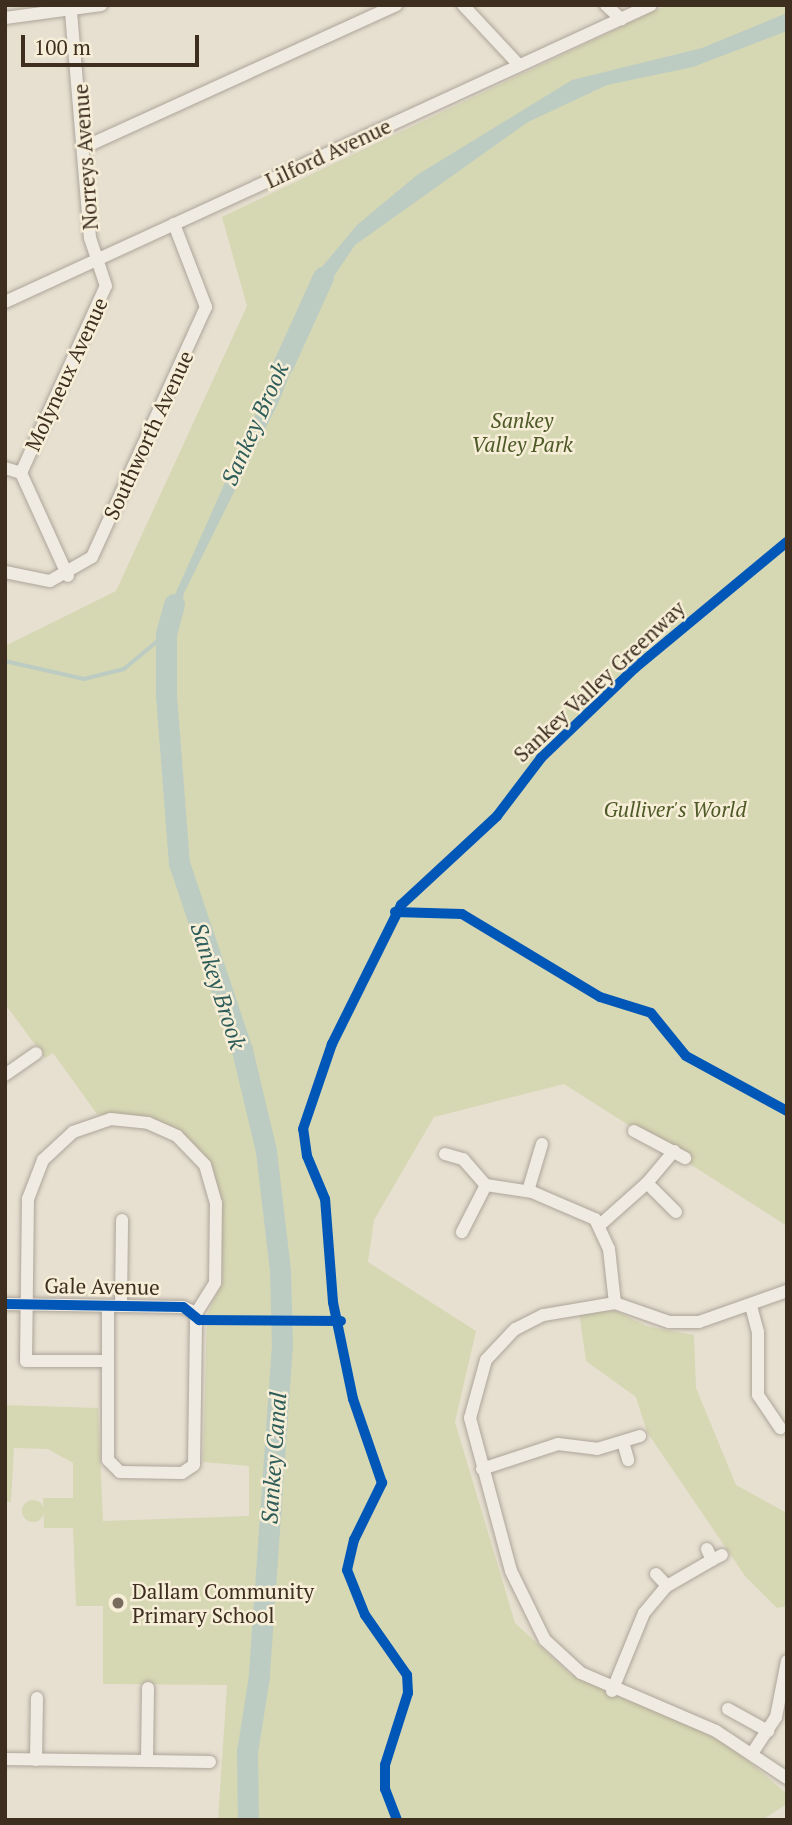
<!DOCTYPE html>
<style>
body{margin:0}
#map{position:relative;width:792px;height:1825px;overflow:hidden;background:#e7e0d1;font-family:"PT Serif",serif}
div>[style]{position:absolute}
.green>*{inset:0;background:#d6d7b3}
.round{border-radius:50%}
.water>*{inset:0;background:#bcccc2}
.stream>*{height:3.5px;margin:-1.75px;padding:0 1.75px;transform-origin:1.75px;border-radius:1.75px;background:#bcccc2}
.river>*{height:21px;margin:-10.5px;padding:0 10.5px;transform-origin:10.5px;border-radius:10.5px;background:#bcccc2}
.roads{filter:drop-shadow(0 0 2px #ada599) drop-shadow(0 0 2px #ada599)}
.minor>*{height:12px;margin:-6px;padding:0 6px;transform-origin:6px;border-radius:6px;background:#efebe3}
.cycleway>*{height:10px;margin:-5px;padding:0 5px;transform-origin:5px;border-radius:5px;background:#0057b8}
.dots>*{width:19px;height:19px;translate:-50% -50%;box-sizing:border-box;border:4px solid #f7eed8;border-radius:50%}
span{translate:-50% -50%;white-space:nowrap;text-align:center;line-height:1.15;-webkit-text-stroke:5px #f7eed8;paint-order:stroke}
.street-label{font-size:21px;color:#3d2e20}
.park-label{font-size:21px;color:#4d5a26;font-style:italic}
.poi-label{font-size:21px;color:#3d2e20}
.left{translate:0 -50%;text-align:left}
.water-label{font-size:23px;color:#2f5d5a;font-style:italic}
.frame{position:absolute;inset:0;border:7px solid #3d2e20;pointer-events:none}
.scale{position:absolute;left:21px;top:35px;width:178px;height:32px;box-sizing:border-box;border:4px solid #3d2e20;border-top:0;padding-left:9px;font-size:21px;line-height:24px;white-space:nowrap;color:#3d2e20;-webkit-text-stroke:5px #f7eed8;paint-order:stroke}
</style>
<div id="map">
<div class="green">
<i style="clip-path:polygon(667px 5px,787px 5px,787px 1226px,564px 1084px,434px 1117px,374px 1220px,368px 1262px,476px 1331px,455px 1422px,515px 1623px,570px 1674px,658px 1708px,734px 1749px,787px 1794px,787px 1804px,762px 1820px,218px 1820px,227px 1685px,103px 1684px,103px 1606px,76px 1606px,73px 1528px,44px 1528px,43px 1498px,73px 1498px,73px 1463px,48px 1449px,14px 1448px,11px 1502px,5px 1502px,5px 1405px,98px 1408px,103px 1521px,249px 1516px,249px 1466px,203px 1462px,207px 1315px,223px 1280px,220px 1202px,206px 1158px,158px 1120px,97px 1114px,53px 1053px,45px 1058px,5px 1004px,5px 646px,116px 591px,247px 306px,222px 217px)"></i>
<i style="clip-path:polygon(616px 1311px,646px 1326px,694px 1335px,696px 1388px,736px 1485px,787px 1513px,787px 1606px,777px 1608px,745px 1576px,647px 1432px,636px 1397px,586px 1361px,579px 1312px)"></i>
<i class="round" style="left:22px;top:1500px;width:22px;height:22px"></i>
</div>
<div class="water">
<i style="clip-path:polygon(787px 13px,787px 31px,693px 67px,607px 85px,528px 122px,355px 245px,320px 297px,280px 399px,184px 593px,176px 633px,160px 628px,321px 268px,357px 225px,417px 175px,572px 80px,702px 48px)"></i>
</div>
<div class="stream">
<i style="left:5px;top:661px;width:81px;rotate:12.8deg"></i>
<i style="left:84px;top:679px;width:41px;rotate:-14deg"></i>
<i style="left:124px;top:669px;width:55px;rotate:-39.8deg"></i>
</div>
<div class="river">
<i style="left:283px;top:365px;width:97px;rotate:-65.6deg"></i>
<i style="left:174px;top:604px;width:31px;rotate:105deg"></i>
<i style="left:166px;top:634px;width:61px;rotate:90deg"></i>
<i style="left:166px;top:695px;width:169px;rotate:85.6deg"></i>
<i style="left:179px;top:863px;width:197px;rotate:71.4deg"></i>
<i style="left:242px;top:1050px;width:104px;rotate:76.6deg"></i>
<i style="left:266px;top:1151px;width:120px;rotate:83.3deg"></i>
<i style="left:280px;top:1270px;width:74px;rotate:88.5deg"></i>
<i style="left:282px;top:1344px;width:333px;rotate:94deg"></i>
<i style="left:259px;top:1676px;width:77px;rotate:99deg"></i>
<i style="left:247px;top:1752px;width:68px;rotate:89.2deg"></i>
</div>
<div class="roads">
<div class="minor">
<i style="left:463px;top:5px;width:82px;rotate:47deg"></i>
<i style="left:606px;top:5px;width:21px;rotate:43deg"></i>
<i style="left:5px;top:18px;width:97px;rotate:-7.7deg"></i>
<i style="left:87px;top:146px;width:340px;rotate:-24.5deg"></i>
<i style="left:5px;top:302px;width:711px;rotate:-24.69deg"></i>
<i style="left:5px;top:468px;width:17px;rotate:17deg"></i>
<i style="left:21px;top:473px;width:205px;rotate:-65.6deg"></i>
<i style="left:106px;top:286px;width:51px;rotate:-108.4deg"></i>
<i style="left:90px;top:238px;width:227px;rotate:-94.8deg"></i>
<i style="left:21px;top:473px;width:113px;rotate:65.5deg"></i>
<i style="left:5px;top:572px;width:46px;rotate:11.3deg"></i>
<i style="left:50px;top:581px;width:48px;rotate:-29.7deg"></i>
<i style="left:92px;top:557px;width:275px;rotate:-65.5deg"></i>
<i style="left:206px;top:307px;width:89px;rotate:-111.1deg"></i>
<i style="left:5px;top:1075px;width:38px;rotate:-35deg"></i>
<i style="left:634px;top:1131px;width:58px;rotate:27.9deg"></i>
<i style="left:445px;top:1154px;width:19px;rotate:16deg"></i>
<i style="left:463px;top:1159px;width:35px;rotate:49deg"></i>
<i style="left:486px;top:1185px;width:53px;rotate:117.1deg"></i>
<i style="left:647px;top:1183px;width:42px;rotate:-49.8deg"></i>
<i style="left:486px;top:1185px;width:47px;rotate:8.7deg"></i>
<i style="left:532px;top:1192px;width:69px;rotate:23.2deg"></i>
<i style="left:595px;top:1219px;width:33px;rotate:65deg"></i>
<i style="left:609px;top:1249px;width:54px;rotate:83.7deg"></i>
<i style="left:528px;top:1191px;width:49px;rotate:-73.4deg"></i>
<i style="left:601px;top:1224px;width:62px;rotate:-41.7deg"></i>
<i style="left:647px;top:1183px;width:41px;rotate:45deg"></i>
<i style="left:787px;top:1291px;width:93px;rotate:160.6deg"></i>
<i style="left:699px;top:1322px;width:30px;rotate:180deg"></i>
<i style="left:669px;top:1322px;width:57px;rotate:-160.6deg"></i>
<i style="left:615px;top:1303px;width:73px;rotate:170.5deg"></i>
<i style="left:543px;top:1315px;width:31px;rotate:153deg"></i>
<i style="left:515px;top:1329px;width:42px;rotate:133.1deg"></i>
<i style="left:486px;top:1360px;width:60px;rotate:105.4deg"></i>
<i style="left:470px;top:1418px;width:158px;rotate:75deg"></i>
<i style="left:511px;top:1571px;width:77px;rotate:63.8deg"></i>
<i style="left:545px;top:1640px;width:49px;rotate:42.5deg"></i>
<i style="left:581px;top:1673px;width:147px;rotate:23.2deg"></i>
<i style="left:716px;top:1731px;width:85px;rotate:33.5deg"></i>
<i style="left:5px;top:1304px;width:178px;rotate:1deg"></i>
<i style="left:183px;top:1307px;width:14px;rotate:25deg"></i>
<i style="left:108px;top:1306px;width:154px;rotate:90deg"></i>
<i style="left:108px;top:1460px;width:17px;rotate:45deg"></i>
<i style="left:120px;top:1472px;width:62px;rotate:0.9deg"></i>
<i style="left:182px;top:1473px;width:14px;rotate:-34deg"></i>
<i style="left:194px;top:1465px;width:152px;rotate:-89.2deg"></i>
<i style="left:121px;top:1306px;width:86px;rotate:-89.3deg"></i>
<i style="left:751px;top:1306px;width:27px;rotate:75deg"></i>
<i style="left:758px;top:1332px;width:63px;rotate:90deg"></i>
<i style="left:758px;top:1395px;width:40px;rotate:56deg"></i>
<i style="left:108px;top:1361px;width:82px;rotate:180deg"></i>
<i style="left:26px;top:1361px;width:162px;rotate:-89.3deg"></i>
<i style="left:28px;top:1199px;width:42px;rotate:-69deg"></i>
<i style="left:43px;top:1160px;width:41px;rotate:-43deg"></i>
<i style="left:73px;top:1132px;width:40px;rotate:-18.9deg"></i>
<i style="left:111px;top:1119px;width:37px;rotate:6deg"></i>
<i style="left:148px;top:1123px;width:32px;rotate:24deg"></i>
<i style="left:177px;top:1136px;width:40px;rotate:46deg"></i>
<i style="left:205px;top:1165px;width:40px;rotate:74deg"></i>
<i style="left:216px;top:1203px;width:80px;rotate:90.7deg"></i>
<i style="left:215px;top:1283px;width:36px;rotate:122deg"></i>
<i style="left:623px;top:1442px;width:19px;rotate:74deg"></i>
<i style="left:482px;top:1469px;width:80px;rotate:-18.2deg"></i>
<i style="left:558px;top:1444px;width:39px;rotate:7deg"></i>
<i style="left:597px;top:1449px;width:45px;rotate:-16.8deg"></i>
<i style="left:707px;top:1549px;width:12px;rotate:66deg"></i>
<i style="left:712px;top:1560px;width:11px;rotate:-27deg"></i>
<i style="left:656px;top:1574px;width:16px;rotate:47deg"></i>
<i style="left:667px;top:1586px;width:52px;rotate:-30deg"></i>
<i style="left:612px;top:1691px;width:84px;rotate:-67.7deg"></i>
<i style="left:644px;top:1613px;width:35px;rotate:-50deg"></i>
<i style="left:728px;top:1709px;width:46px;rotate:28.8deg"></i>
<i style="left:753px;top:1752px;width:42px;rotate:-56.7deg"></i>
<i style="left:776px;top:1717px;width:57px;rotate:-78.9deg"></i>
<i style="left:5px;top:1759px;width:142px;rotate:0.8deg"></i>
<i style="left:147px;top:1761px;width:73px;rotate:-89.2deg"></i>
<i style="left:36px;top:1760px;width:62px;rotate:-89.1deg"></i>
<i style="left:147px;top:1761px;width:63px;rotate:0.9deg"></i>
</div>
</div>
<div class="cycleway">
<i style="left:395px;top:912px;width:67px;rotate:1.7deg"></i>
<i style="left:462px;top:914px;width:161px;rotate:31deg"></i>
<i style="left:600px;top:997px;width:53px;rotate:17.4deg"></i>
<i style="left:651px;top:1013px;width:55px;rotate:50.9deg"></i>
<i style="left:686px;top:1056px;width:115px;rotate:28.6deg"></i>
<i style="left:5px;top:1304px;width:178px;rotate:1deg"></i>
<i style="left:183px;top:1307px;width:21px;rotate:39deg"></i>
<i style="left:199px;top:1320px;width:142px;rotate:0.4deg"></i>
<i style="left:397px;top:1820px;width:33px;rotate:-111deg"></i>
<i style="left:385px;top:1789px;width:24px;rotate:-90deg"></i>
<i style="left:385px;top:1765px;width:76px;rotate:-72.3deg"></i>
<i style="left:408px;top:1693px;width:18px;rotate:-93deg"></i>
<i style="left:407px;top:1675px;width:73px;rotate:-125deg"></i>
<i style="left:365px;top:1615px;width:48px;rotate:-111.8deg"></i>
<i style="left:347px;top:1570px;width:31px;rotate:-77deg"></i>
<i style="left:354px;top:1540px;width:64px;rotate:-63.8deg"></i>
<i style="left:382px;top:1483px;width:89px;rotate:-109deg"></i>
<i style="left:353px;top:1399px;width:99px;rotate:-101.7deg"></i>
<i style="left:333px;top:1302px;width:103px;rotate:-94.4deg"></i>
<i style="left:325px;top:1199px;width:47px;rotate:-112.7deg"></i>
<i style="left:307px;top:1156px;width:27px;rotate:-98deg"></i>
<i style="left:303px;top:1129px;width:90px;rotate:-71.2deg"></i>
<i style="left:332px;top:1044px;width:155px;rotate:-63.6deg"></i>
<i style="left:401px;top:905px;width:131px;rotate:-42.8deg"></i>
<i style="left:497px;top:816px;width:73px;rotate:-52.8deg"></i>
<i style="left:541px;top:758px;width:130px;rotate:-43.8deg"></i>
<i style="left:635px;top:668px;width:197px;rotate:-39.7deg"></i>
</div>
<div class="dots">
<i style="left:118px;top:1603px;background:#786c5e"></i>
</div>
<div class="street-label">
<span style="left:328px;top:153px;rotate:-25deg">Lilford Avenue</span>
<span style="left:85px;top:157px;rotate:-94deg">Norreys Avenue</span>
<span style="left:66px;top:374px;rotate:-65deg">Molyneux Avenue</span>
<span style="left:148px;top:435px;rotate:-65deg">Southworth Avenue</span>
<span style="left:599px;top:681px;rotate:-43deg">Sankey Valley Greenway</span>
<span style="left:102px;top:1286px;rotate:1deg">Gale Avenue</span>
</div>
<div class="park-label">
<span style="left:522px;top:432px">Sankey<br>Valley Park</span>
<span style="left:675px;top:809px">Gulliver's World</span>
</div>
<div class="poi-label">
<span class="left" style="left:132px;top:1603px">Dallam Community<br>Primary School</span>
</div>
<div class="water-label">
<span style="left:255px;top:424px;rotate:-66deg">Sankey Brook</span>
<span style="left:218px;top:986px;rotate:72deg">Sankey Brook</span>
<span style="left:274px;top:1458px;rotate:-86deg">Sankey Canal</span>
</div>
<div class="frame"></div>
<div class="scale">100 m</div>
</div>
